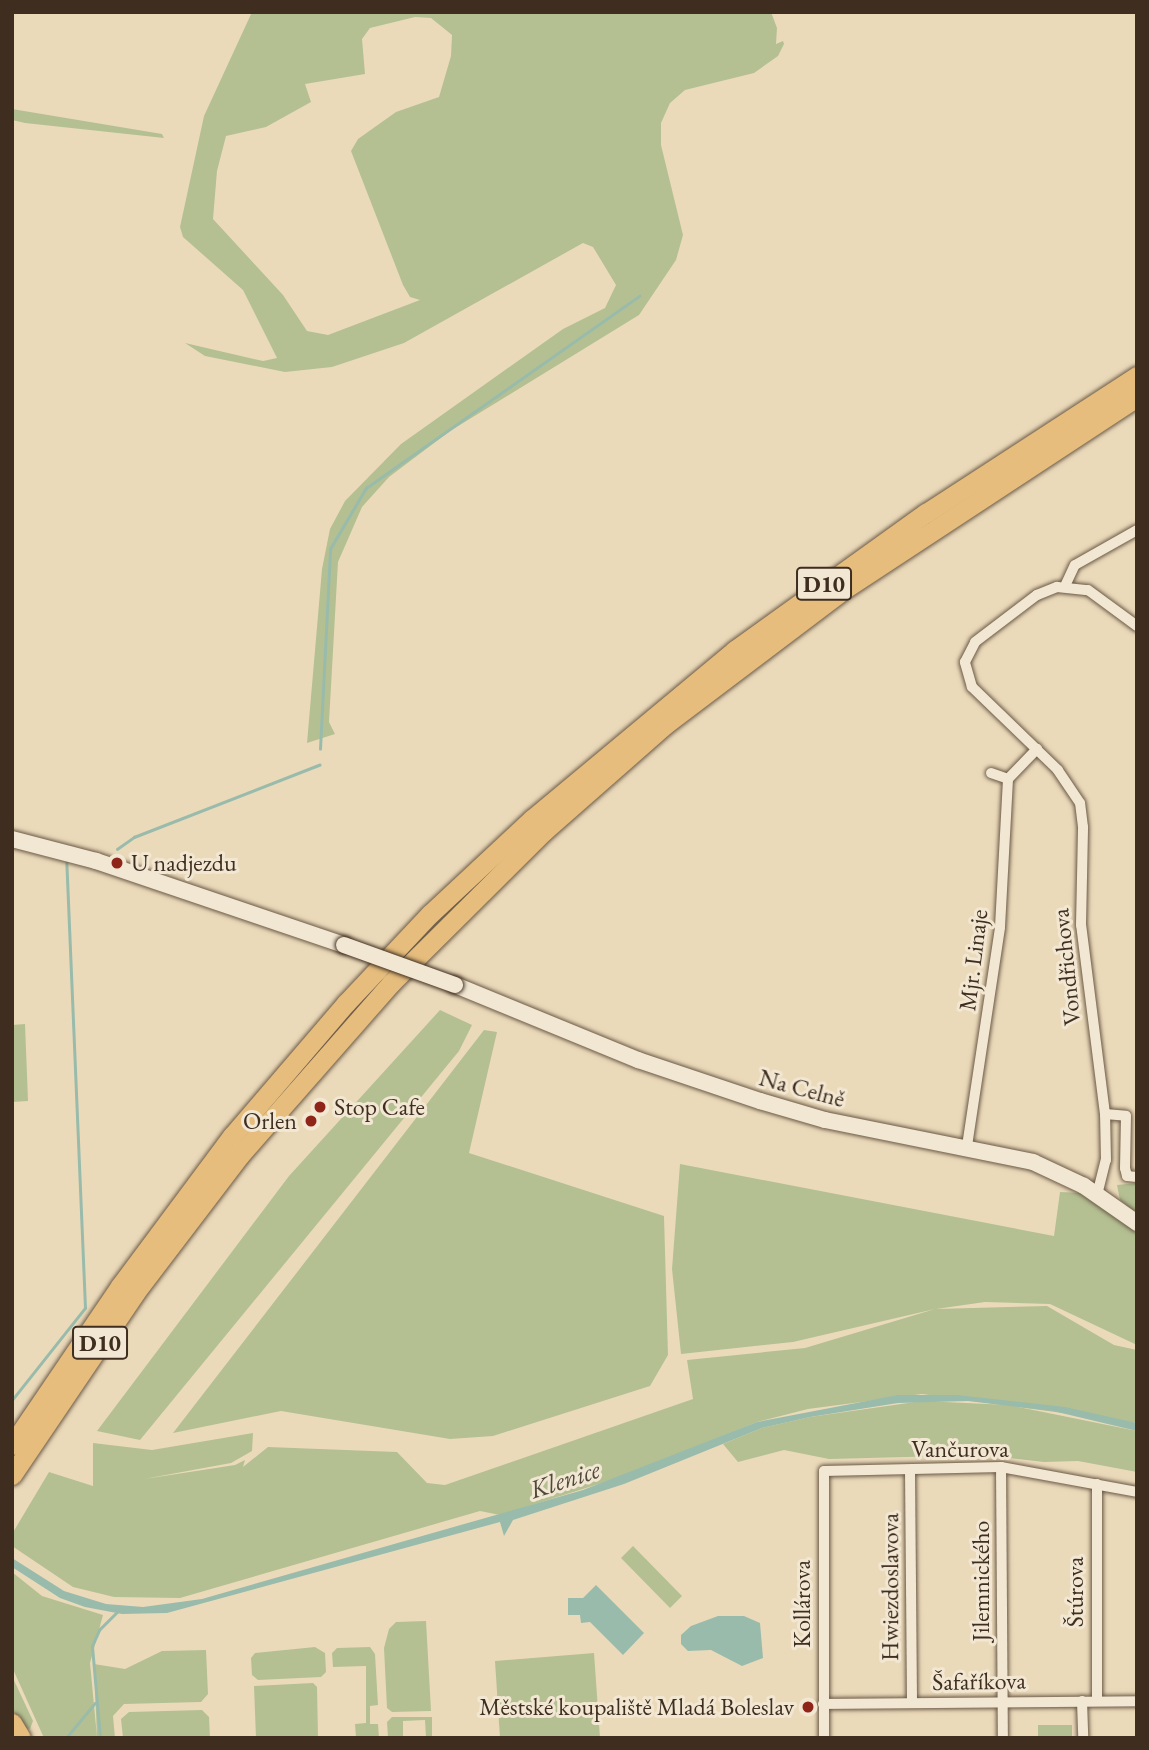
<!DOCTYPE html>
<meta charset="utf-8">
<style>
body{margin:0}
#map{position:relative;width:1149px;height:1750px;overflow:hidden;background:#ebdaba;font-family:"EB Garamond",serif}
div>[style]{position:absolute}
.green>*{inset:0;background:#b4c092}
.water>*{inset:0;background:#99bbab}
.stream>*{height:2.5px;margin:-1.25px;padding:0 1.25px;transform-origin:1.25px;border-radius:1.25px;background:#99bbab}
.roads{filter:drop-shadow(0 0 2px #6a5946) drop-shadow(0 0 2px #6a5946)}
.street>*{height:10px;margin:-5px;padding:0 5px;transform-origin:5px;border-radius:5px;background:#f2e7d2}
.secondary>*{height:16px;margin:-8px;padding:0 8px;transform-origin:8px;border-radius:8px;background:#f2e7d2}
.highway>*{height:19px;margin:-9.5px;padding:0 9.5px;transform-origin:9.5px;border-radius:9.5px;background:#e6bd7d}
.bridges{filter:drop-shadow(0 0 2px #3f2e20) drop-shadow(0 0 2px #3f2e20)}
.secondary-bridge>*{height:16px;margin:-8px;padding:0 8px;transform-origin:8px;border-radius:8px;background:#f2e7d2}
.dots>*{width:19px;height:19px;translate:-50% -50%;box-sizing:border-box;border:4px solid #f2e7d2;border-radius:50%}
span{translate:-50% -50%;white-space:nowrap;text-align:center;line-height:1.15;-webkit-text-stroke:6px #f2e7d2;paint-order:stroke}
.shield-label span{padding:2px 5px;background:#f2e7d2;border:2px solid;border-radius:5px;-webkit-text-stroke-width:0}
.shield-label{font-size:23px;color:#3f2e20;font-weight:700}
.poi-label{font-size:24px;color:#3f2e20}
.left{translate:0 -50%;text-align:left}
.right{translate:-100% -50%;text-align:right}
.street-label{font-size:24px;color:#3f2e20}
.water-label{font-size:26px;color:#514a3c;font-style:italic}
.frame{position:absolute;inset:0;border:14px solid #3f2e20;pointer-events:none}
</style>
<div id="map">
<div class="green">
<i style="clip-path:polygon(evenodd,252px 12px,771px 12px,777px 28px,776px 44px,783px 41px,784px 44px,778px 56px,754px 73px,685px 90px,670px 103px,661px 123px,661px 145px,683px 235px,676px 260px,639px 315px,450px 431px,389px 477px,362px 507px,338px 562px,329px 722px,335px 734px,307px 743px,322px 569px,330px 529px,345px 501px,401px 444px,563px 329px,605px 308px,616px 285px,593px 247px,583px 243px,404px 343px,332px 367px,285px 372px,205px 356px,185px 343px,263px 361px,277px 358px,243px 290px,183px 237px,180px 227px,204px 116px,252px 12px,415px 17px,431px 18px,452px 35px,451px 56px,439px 97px,396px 112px,358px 139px,351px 151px,403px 285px,410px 297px,420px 300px,328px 335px,307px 331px,283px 295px,213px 219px,217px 171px,226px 136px,266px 127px,311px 102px,305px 84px,365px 74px,362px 39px,370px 28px,415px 17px)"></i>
<i style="clip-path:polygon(12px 109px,162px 134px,164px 138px,25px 123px,12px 120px)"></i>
<i style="clip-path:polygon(440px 1010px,472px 1025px,459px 1051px,140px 1440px,97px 1431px,289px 1176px)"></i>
<i style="clip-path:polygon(25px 1024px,28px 1101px,12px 1102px,12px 1025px)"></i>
<i style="clip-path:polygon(484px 1030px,497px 1032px,469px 1153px,664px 1216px,668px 1355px,650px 1386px,493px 1436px,450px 1439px,281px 1411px,173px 1433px)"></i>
<i style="clip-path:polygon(680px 1164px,1054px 1236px,1060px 1192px,1082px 1193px,1137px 1232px,1137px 1345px,1050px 1304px,985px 1302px,936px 1309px,1047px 1306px,1114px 1345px,1137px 1350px,1137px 1423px,922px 1394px,808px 1409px,757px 1422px,621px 1477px,500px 1515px,480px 1511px,180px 1598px,114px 1597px,73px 1587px,12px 1546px,12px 1534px,49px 1472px,93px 1486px,93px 1443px,152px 1450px,253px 1433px,252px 1451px,231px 1463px,144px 1479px,235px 1465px,245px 1460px,243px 1467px,268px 1447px,397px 1452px,427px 1483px,445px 1485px,693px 1399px,687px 1360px,805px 1348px,935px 1309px,793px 1342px,681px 1354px,672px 1269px)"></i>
<i style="clip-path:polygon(1137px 1183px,1137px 1214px,1120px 1200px,1117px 1185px)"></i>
<i style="clip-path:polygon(922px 1401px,1009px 1405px,1137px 1431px,1137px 1472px,1078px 1461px,1044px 1462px,983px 1455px,829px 1459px,784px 1450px,738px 1462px,723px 1444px,762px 1428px,810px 1417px)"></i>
<i style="clip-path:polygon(633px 1546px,682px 1596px,670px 1608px,621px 1558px)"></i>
<i style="clip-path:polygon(12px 1572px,42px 1596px,103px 1615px,90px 1663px,97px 1737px,94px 1664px,125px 1669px,162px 1651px,206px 1650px,208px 1694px,201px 1702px,124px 1704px,113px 1716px,115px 1738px,44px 1738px,12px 1667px)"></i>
<i style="clip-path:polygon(426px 1621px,431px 1711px,392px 1712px,387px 1708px,384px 1648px,389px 1629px,396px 1622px)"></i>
<i style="clip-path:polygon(315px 1647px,325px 1653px,326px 1672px,321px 1677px,258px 1680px,252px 1675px,251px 1658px,255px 1653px)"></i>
<i style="clip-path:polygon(370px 1647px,375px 1654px,378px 1705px,370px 1706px,370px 1724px,378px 1724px,379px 1738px,356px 1738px,355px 1724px,366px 1723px,366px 1666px,333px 1667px,332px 1653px,337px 1648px)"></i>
<i style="clip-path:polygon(594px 1653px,600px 1738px,500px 1738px,495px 1661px)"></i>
<i style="clip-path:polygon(12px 1676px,33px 1721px,30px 1729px,24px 1728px,12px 1709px)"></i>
<i style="clip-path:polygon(313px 1683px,317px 1687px,318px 1738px,256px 1738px,254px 1686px)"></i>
<i style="clip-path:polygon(202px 1710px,209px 1717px,210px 1738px,123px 1738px,121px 1719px,129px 1712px)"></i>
<i style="clip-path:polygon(392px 1717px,432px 1717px,432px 1738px,426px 1738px,425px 1720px,403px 1721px,403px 1738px,388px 1738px,387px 1722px)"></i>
<i style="clip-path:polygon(1038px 1725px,1072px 1725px,1072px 1738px,1038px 1738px)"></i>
</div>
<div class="water">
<i style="clip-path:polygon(898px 1395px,957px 1395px,1065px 1407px,1137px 1423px,1137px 1431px,1053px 1411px,968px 1401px,898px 1403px,810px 1417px,762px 1428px,624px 1484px,513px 1520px,504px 1536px,500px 1522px,167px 1613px,122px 1614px,85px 1607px,60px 1598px,12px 1567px,12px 1558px,64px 1591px,106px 1604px,143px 1607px,202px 1599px,583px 1490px,757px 1422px)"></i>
<i style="clip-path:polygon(596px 1585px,644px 1633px,623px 1655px,590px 1622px,581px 1623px,580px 1615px,568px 1615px,568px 1598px,583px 1598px)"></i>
<i style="clip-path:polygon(718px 1616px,744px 1616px,760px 1623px,763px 1658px,742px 1666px,711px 1650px,688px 1651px,681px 1644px,681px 1635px,691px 1626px)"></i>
</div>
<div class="stream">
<i style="left:320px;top:749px;width:200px;rotate:-87.1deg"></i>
<i style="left:330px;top:549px;width:71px;rotate:-59.5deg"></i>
<i style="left:366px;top:488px;width:334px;rotate:-35.1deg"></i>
<i style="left:117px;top:849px;width:21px;rotate:-35deg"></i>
<i style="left:134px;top:837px;width:199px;rotate:-21.3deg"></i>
<i style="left:12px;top:1400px;width:117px;rotate:-51.6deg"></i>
<i style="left:85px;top:1308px;width:446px;rotate:-92.4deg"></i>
<i style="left:66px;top:1738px;width:45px;rotate:-50.4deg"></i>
<i style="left:100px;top:1738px;width:92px;rotate:-95deg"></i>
<i style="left:92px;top:1646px;width:17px;rotate:-66deg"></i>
<i style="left:99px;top:1630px;width:27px;rotate:-45deg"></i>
</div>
<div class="roads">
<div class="street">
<i style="left:1065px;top:586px;width:23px;rotate:-65deg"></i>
<i style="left:1075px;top:565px;width:71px;rotate:-29.4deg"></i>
<i style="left:991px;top:773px;width:18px;rotate:19deg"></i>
<i style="left:1105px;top:1114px;width:21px;rotate:5deg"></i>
<i style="left:1126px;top:1116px;width:52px;rotate:91.1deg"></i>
<i style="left:1125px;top:1168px;width:8px;rotate:76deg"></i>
<i style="left:1127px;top:1176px;width:10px;rotate:6deg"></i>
<i style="left:967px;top:1146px;width:221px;rotate:-81.4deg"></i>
<i style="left:1000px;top:927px;width:148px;rotate:-86.9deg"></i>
<i style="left:1008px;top:779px;width:42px;rotate:-46deg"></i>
<i style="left:1097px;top:1195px;width:36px;rotate:-76deg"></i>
<i style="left:1106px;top:1160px;width:46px;rotate:-91.2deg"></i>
<i style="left:1105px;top:1114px;width:191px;rotate:-97.2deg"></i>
<i style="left:1081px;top:925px;width:98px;rotate:-88.8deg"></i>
<i style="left:1083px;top:827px;width:24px;rotate:-97deg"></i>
<i style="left:1080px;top:803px;width:40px;rotate:-124deg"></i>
<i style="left:1058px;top:770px;width:120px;rotate:-136deg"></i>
<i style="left:972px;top:687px;width:26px;rotate:-106deg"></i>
<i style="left:965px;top:662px;width:22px;rotate:-63deg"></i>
<i style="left:975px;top:642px;width:78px;rotate:-37.2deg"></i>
<i style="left:1037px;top:595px;width:22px;rotate:-22deg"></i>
<i style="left:1057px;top:587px;width:31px;rotate:6deg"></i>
<i style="left:1088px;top:590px;width:61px;rotate:36.3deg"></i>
<i style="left:1001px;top:1467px;width:271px;rotate:89.6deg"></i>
<i style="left:910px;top:1470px;width:233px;rotate:89.5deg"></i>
<i style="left:1082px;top:1701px;width:37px;rotate:88deg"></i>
<i style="left:1097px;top:1701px;width:217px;rotate:-90deg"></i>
<i style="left:823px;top:1704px;width:314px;rotate:-0.5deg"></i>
<i style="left:824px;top:1738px;width:267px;rotate:-90deg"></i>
<i style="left:824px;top:1471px;width:177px;rotate:-1.3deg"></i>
<i style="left:1001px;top:1467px;width:138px;rotate:10.4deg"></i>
</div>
<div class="secondary">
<i style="left:12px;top:839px;width:87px;rotate:14.7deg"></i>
<i style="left:96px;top:861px;width:262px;rotate:18.7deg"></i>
<i style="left:455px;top:985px;width:198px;rotate:22.3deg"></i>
<i style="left:638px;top:1060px;width:129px;rotate:18.6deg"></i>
<i style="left:760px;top:1101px;width:68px;rotate:16.3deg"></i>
<i style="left:825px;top:1120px;width:212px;rotate:11.4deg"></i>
<i style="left:1033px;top:1162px;width:56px;rotate:25.2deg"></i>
<i style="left:1084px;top:1186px;width:65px;rotate:34.9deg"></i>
</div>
<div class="highway">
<i style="left:12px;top:1445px;width:192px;rotate:-55.8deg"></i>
<i style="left:120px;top:1286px;width:187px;rotate:-53.3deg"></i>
<i style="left:232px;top:1136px;width:175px;rotate:-49.4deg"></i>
<i style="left:346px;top:1003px;width:122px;rotate:-46.7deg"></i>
<i style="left:430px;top:914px;width:139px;rotate:-43deg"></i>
<i style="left:532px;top:819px;width:264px;rotate:-39.8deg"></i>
<i style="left:735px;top:650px;width:235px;rotate:-35.7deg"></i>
<i style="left:926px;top:513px;width:252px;rotate:-33deg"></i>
<i style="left:12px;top:1475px;width:220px;rotate:-55.9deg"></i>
<i style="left:135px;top:1293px;width:173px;rotate:-52.7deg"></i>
<i style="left:240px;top:1155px;width:229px;rotate:-48.7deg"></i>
<i style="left:391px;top:983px;width:216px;rotate:-44.8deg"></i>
<i style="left:544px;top:831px;width:162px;rotate:-41.3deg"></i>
<i style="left:666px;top:724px;width:222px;rotate:-37.1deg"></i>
<i style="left:843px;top:590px;width:352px;rotate:-33.3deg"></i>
<i style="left:12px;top:1723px;width:17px;rotate:59deg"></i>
</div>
</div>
<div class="bridges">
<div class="secondary-bridge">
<i style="left:344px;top:945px;width:118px;rotate:19.8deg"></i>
</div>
</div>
<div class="dots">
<i style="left:117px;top:863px;background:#8f2418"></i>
<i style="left:320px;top:1107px;background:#8f2418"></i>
<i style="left:311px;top:1121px;background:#8f2418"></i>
<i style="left:808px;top:1707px;background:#8f2418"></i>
</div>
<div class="shield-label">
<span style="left:824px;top:584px">D10</span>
<span style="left:100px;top:1343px">D10</span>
</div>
<div class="poi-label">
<span class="left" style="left:131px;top:863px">U nadjezdu</span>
<span class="left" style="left:334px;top:1107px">Stop Cafe</span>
<span class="right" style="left:297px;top:1121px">Orlen</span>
<span class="right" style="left:794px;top:1707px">Městské koupaliště Mladá Boleslav</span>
</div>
<div class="street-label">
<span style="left:973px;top:960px;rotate:-83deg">Mjr. Linaje</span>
<span style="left:1066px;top:967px;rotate:-96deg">Vondřichova</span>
<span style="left:802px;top:1088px;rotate:15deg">Na Celně</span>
<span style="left:960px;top:1449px">Vančurova</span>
<span style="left:981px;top:1581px;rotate:-90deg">Jilemnického</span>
<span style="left:890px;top:1587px;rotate:-90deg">Hwiezdoslavova</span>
<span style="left:1075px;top:1592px;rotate:-90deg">Štúrova</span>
<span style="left:802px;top:1604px;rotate:-90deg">Kollárova</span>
<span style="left:979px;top:1681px;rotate:-1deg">Šafaříkova</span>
</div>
<div class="water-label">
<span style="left:565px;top:1480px;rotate:-18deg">Klenice</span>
</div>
<div class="frame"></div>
</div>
